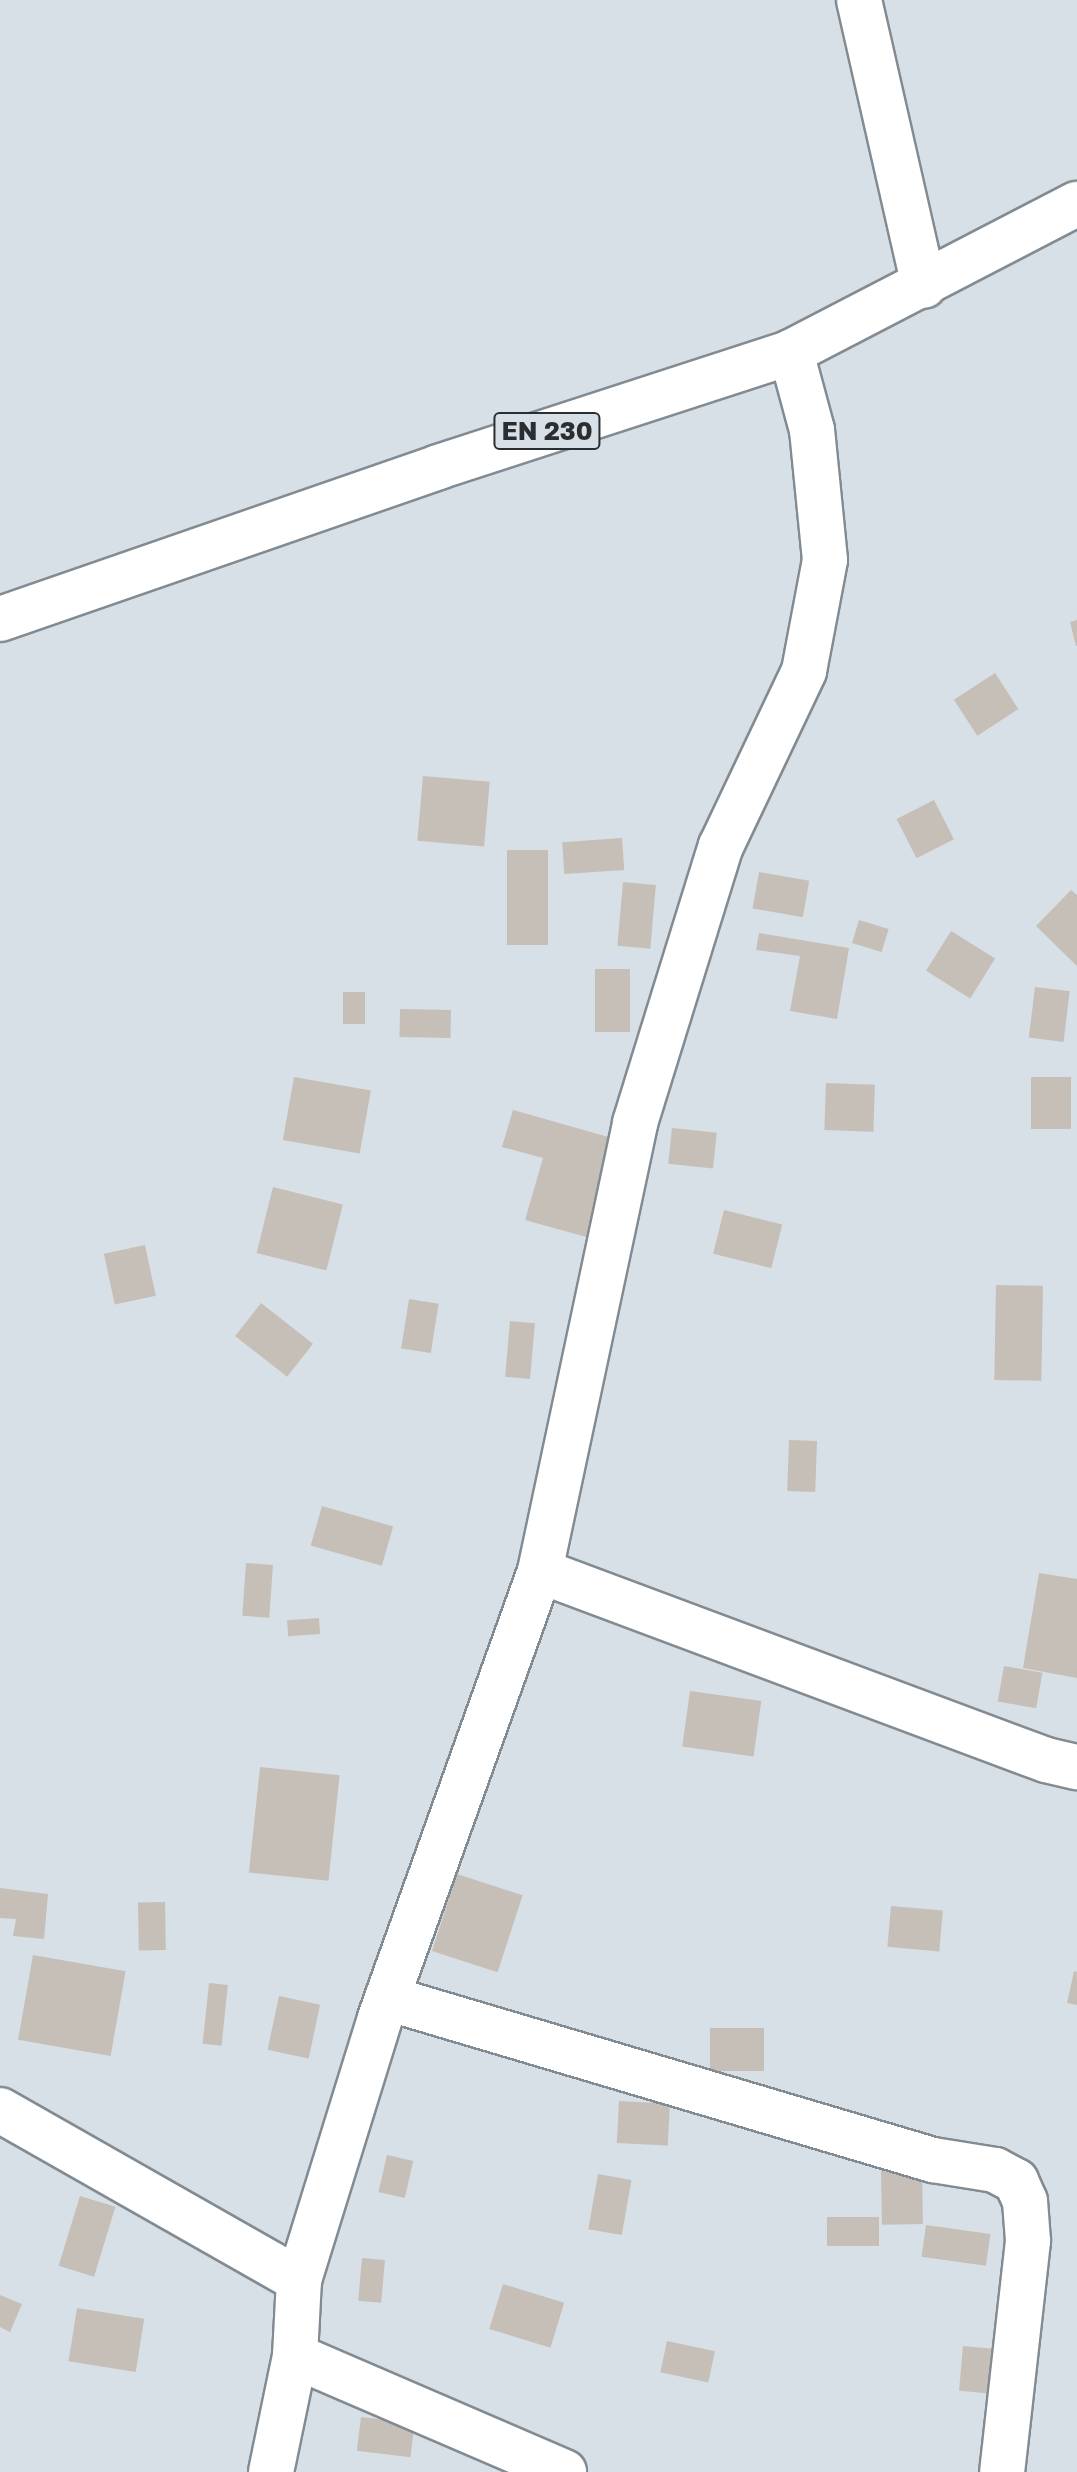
<!DOCTYPE html>
<html>
<head>
<meta charset="utf-8">
<style>
  body { margin:0 }
  #map { position:relative; width:1077px; height:2472px; overflow:hidden; background:#d7dfe7; font-family:"Golos Text",sans-serif }
  div>[style] { position:absolute }
  [style*='--x'] { left:calc(var(--x)*1px); top:calc(var(--y)*1px); width:calc(var(--w)*1px); rotate:calc(var(--a)*1deg) }
  .building>* { inset:0; background:#c6bfb7; transform-origin:0 0 }
  .roads { filter:drop-shadow(2px 0 #838b92) drop-shadow(-2px 0 #838b92) drop-shadow(0 2px #838b92) drop-shadow(0 -2px #838b92) }
  .street>* { height:44px; margin:-22px; padding:0 22px; transform-origin:22px; border-radius:22px; background:#fff }
  .primary>* { height:44px; margin:-22px; padding:0 22px; transform-origin:22px; border-radius:22px; background:#fff }
  span { translate:-50% -50%; white-space:nowrap; text-align:center; line-height:1.15; -webkit-text-stroke:6px #d7dfe7; paint-order:stroke }
  .shield-label span { padding:2px 6px; background:#d7dfe7; border:2px solid; border-radius:6px; -webkit-text-stroke-width:0 }
  .shield-label { font-size:26px; color:#2b2e31; font-weight:700 }
</style>
</head>
<body>
<div id="map">
  <div class="building">
    <i style="clip-path:polygon(1077px 620px,1077px 646px,1076px 646px,1070px 622px)"></i>
    <i style="left:995px;top:673px;width:43px;height:49px;rotate:57deg"></i>
    <i style="left:423px;top:776px;width:67px;height:65px;rotate:5deg"></i>
    <i style="left:934px;top:800px;width:44px;height:42px;rotate:63deg"></i>
    <i style="left:622px;top:838px;width:32px;height:60px;rotate:86deg"></i>
    <i style="left:507px;top:850px;width:41px;height:95px"></i>
    <i style="left:759px;top:872px;width:51px;height:37px;rotate:10deg"></i>
    <i style="left:623px;top:882px;width:33px;height:64px;rotate:5deg"></i>
    <i style="clip-path:polygon(1071px 890px,1077px 895px,1077px 966px,1036px 926px)"></i>
    <i style="left:859px;top:920px;width:31px;height:24px;rotate:17deg"></i>
    <i style="left:951px;top:931px;width:52px;height:47px;rotate:32deg"></i>
    <i style="clip-path:polygon(759px 933px,849px 948px,837px 1019px,790px 1011px,800px 956px,756px 950px)"></i>
    <i style="left:630px;top:969px;width:63px;height:35px;rotate:90deg"></i>
    <i style="left:1035px;top:987px;width:35px;height:51px;rotate:7deg"></i>
    <i style="left:343px;top:992px;width:22px;height:32px"></i>
    <i style="left:400px;top:1009px;width:51px;height:28px;rotate:1deg"></i>
    <i style="left:294px;top:1077px;width:78px;height:64px;rotate:10deg"></i>
    <i style="left:1031px;top:1077px;width:40px;height:52px"></i>
    <i style="left:826px;top:1083px;width:49px;height:47px;rotate:2deg"></i>
    <i style="clip-path:polygon(513px 1110px,619px 1140px,590px 1238px,525px 1220px,543px 1158px,502px 1147px)"></i>
    <i style="left:672px;top:1128px;width:45px;height:36px;rotate:6deg"></i>
    <i style="left:273px;top:1187px;width:72px;height:68px;rotate:14deg"></i>
    <i style="left:724px;top:1210px;width:60px;height:45px;rotate:14deg"></i>
    <i style="left:145px;top:1245px;width:52px;height:42px;rotate:78deg"></i>
    <i style="left:996px;top:1285px;width:47px;height:95px;rotate:1deg"></i>
    <i style="left:409px;top:1299px;width:30px;height:50px;rotate:9deg"></i>
    <i style="left:261px;top:1303px;width:66px;height:42px;rotate:38deg"></i>
    <i style="left:510px;top:1321px;width:25px;height:56px;rotate:5deg"></i>
    <i style="left:789px;top:1440px;width:28px;height:51px;rotate:2deg"></i>
    <i style="left:322px;top:1506px;width:74px;height:41px;rotate:16deg"></i>
    <i style="left:246px;top:1563px;width:27px;height:53px;rotate:4deg"></i>
    <i style="clip-path:polygon(1039px 1573px,1077px 1579px,1077px 1678px,1023px 1668px)"></i>
    <i style="left:319px;top:1618px;width:16px;height:32px;rotate:86deg"></i>
    <i style="left:1004px;top:1666px;width:39px;height:36px;rotate:10deg"></i>
    <i style="left:690px;top:1691px;width:72px;height:56px;rotate:8deg"></i>
    <i style="left:260px;top:1767px;width:80px;height:106px;rotate:6deg"></i>
    <i style="left:457px;top:1874px;width:69px;height:81px;rotate:18deg"></i>
    <i style="clip-path:polygon(0 1888px,48px 1894px,44px 1939px,13px 1936px,16px 1919px,0 1918px)"></i>
    <i style="left:165px;top:1902px;width:48px;height:27px;rotate:89deg"></i>
    <i style="left:891px;top:1906px;width:52px;height:41px;rotate:5deg"></i>
    <i style="left:33px;top:1955px;width:94px;height:86px;rotate:10deg"></i>
    <i style="clip-path:polygon(1074px 1971px,1077px 1972px,1077px 2005px,1067px 2003px)"></i>
    <i style="left:209px;top:1983px;width:19px;height:61px;rotate:6deg"></i>
    <i style="left:279px;top:1996px;width:42px;height:55px;rotate:12deg"></i>
    <i style="left:710px;top:2028px;width:54px;height:43px"></i>
    <i style="left:619px;top:2101px;width:51px;height:42px;rotate:3deg"></i>
    <i style="left:387px;top:2155px;width:27px;height:38px;rotate:13deg"></i>
    <i style="left:922px;top:2170px;width:54px;height:41px;rotate:89deg"></i>
    <i style="left:598px;top:2174px;width:34px;height:56px;rotate:10deg"></i>
    <i style="left:80px;top:2196px;width:37px;height:73px;rotate:17deg"></i>
    <i style="left:879px;top:2217px;width:29px;height:52px;rotate:90deg"></i>
    <i style="left:926px;top:2225px;width:65px;height:32px;rotate:8deg"></i>
    <i style="left:362px;top:2258px;width:23px;height:43px;rotate:5deg"></i>
    <i style="left:503px;top:2284px;width:64px;height:47px;rotate:17deg"></i>
    <i style="clip-path:polygon(0 2295px,22px 2304px,10px 2332px,0 2327px)"></i>
    <i style="left:77px;top:2308px;width:68px;height:54px;rotate:9deg"></i>
    <i style="left:667px;top:2341px;width:49px;height:32px;rotate:12deg"></i>
    <i style="left:963px;top:2346px;width:42px;height:45px;rotate:5deg"></i>
    <i style="left:361px;top:2417px;width:54px;height:34px;rotate:7deg"></i>
  </div>
  <div class="roads">
    <div class="street">
      <i style="--x:859;--y:0;--w:293;--a:77.2"></i>
      <i style="--x:540;--y:1571;--w:540;--a:20.48"></i>
      <i style="--x:1046;--y:1760;--w:32;--a:13"></i>
      <i style="--x:387;--y:1998;--w:570;--a:16.53"></i>
      <i style="--x:933;--y:2160;--w:63;--a:9.2"></i>
      <i style="--x:995;--y:2170;--w:24;--a:28"></i>
      <i style="--x:1016;--y:2181;--w:22;--a:66"></i>
      <i style="--x:1025;--y:2201;--w:40;--a:85.7"></i>
      <i style="--x:1028;--y:2241;--w:232;--a:96.4"></i>
      <i style="--x:0;--y:2110;--w:344;--a:29.6"></i>
      <i style="--x:295;--y:2356;--w:293;--a:23.3"></i>
      <i style="--x:271;--y:2472;--w:118;--a:-78.3"></i>
      <i style="--x:295;--y:2356;--w:76;--a:-87"></i>
      <i style="--x:299;--y:2280;--w:274;--a:-72.8"></i>
      <i style="--x:380;--y:2018;--w:475;--a:-70.3"></i>
      <i style="--x:540;--y:1571;--w:458;--a:-78"></i>
      <i style="--x:635;--y:1123;--w:290;--a:-72.8"></i>
      <i style="--x:721;--y:846;--w:194;--a:-64.6"></i>
      <i style="--x:804;--y:671;--w:113;--a:-79.3"></i>
      <i style="--x:825;--y:560;--w:131;--a:-95.7"></i>
      <i style="--x:812;--y:430;--w:81;--a:-105.1"></i>
    </div>
    <div class="primary">
      <i style="--x:0;--y:619;--w:464;--a:-19.1"></i>
      <i style="--x:438;--y:467;--w:371;--a:-18"></i>
      <i style="--x:791;--y:352;--w:322;--a:-27.4"></i>
    </div>
  </div>
  <div class="shield-label">
    <span style="left:547px;top:431px">EN 230</span>
  </div>
</div>
</body>
</html>
